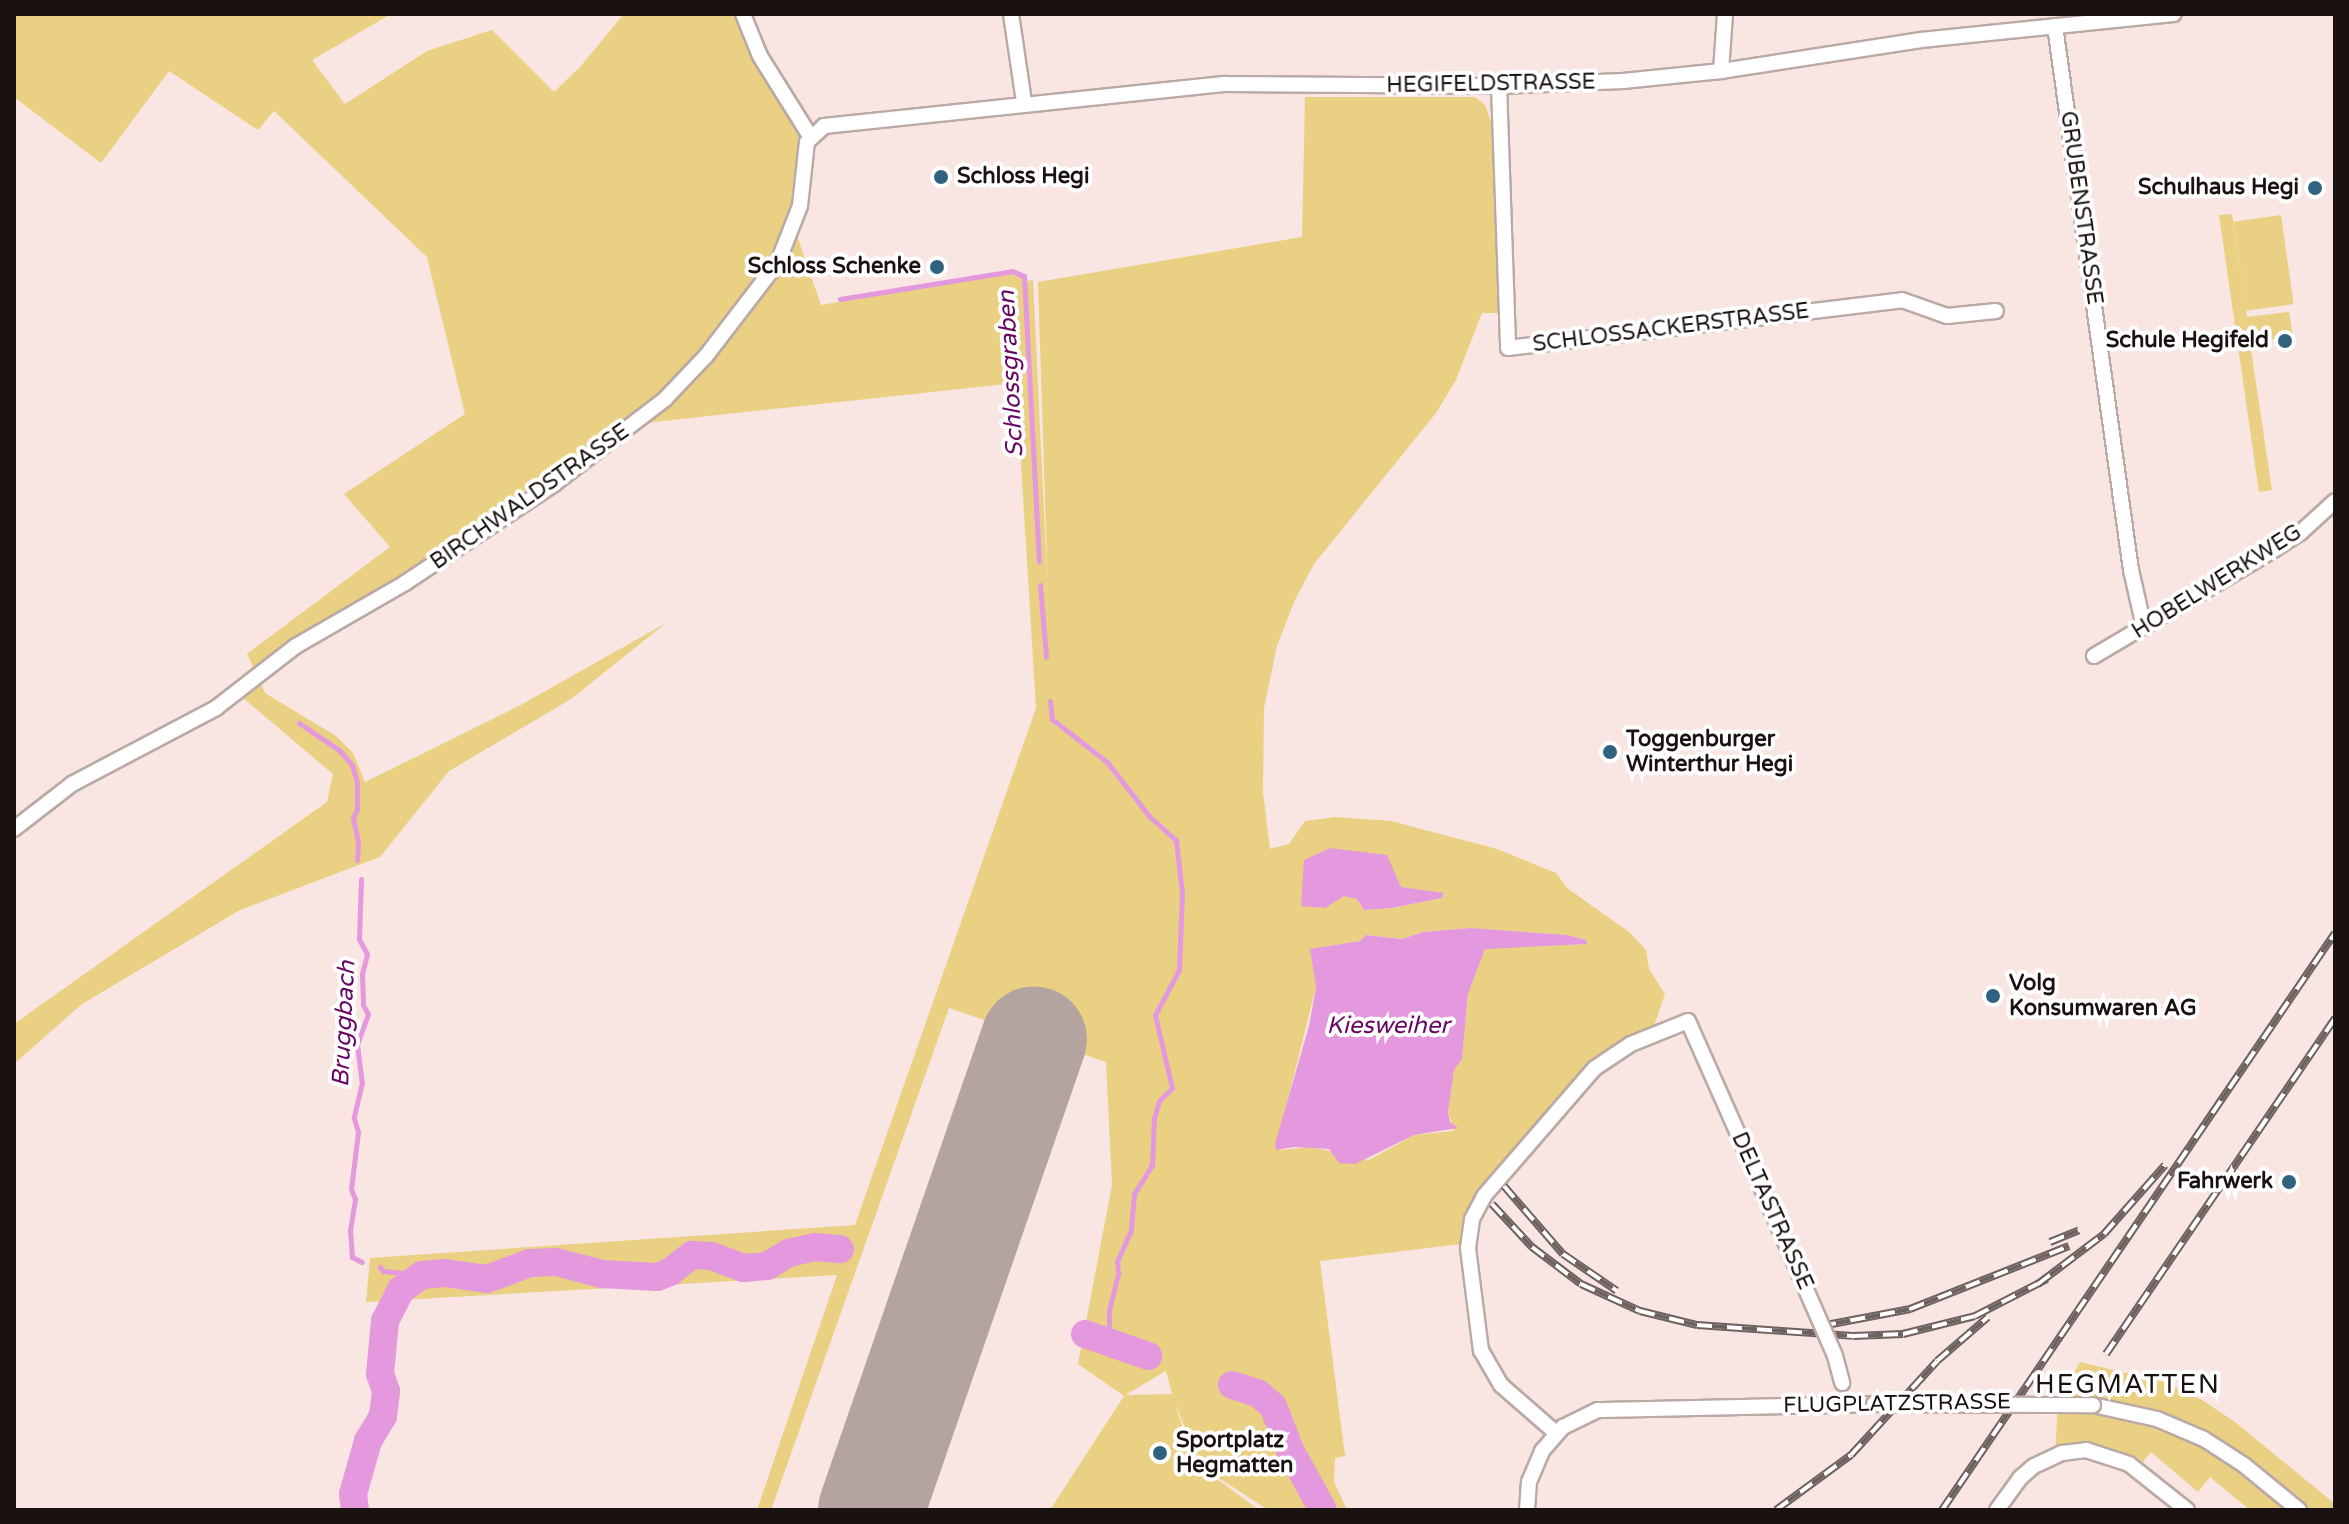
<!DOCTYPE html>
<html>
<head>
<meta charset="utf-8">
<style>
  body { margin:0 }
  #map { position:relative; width:2349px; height:1524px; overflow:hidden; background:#f9e5e1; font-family:"Varela Round",sans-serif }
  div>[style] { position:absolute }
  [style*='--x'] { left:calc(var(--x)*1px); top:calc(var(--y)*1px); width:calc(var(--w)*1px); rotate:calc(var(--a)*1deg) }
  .green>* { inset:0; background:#ead082; transform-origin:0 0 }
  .water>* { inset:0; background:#e498de }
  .stream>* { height:5px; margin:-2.5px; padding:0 2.5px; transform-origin:2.5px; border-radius:2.5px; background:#e498de }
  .river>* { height:28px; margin:-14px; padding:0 14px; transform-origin:14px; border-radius:14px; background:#e498de }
  .runway>* { height:106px; margin:-53px; padding:0 53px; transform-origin:53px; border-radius:53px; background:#b4a4a0 }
  .roads { filter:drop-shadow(2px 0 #bba9a5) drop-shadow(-2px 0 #bba9a5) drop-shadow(0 2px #bba9a5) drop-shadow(0 -2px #bba9a5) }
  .street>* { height:14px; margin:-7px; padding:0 7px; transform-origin:7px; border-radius:7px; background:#fff }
  .rail>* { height:8px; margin-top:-4px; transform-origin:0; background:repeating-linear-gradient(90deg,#fff 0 15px,#6e6260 0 30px); box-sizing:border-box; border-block:2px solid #6e6260 }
  .bridges { filter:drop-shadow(2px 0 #bba9a5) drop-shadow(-2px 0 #bba9a5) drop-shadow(0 2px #bba9a5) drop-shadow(0 -2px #bba9a5) }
  .street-bridge>* { height:14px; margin:-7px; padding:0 7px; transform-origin:7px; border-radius:7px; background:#fff }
  .dots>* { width:22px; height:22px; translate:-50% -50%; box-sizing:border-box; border:4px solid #fff; border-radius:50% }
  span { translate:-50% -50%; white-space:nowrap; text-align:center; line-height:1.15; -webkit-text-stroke:8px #fff; paint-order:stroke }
  .street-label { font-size:22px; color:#191211 }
  .poi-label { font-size:22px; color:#191211; font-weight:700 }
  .left { translate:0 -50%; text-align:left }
  .right { translate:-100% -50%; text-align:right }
  .water-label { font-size:24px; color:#660763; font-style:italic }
  .quarter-label { font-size:26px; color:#191211; letter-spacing:2px }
  .frame { position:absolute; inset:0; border:16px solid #191211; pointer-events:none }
</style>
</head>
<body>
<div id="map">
  <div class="green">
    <i style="clip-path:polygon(evenodd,14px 14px,391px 14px,312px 60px,345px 104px,427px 51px,492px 30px,554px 92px,580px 67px,624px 14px,743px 14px,810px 136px,794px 227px,821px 305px,1012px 271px,1024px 276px,1025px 281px,1033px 280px,1048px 594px,1038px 282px,1302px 237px,1305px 97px,1475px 97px,1485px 105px,1491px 121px,1499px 313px,1482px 313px,1456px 380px,1436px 413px,1314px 564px,1294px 602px,1277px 646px,1264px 708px,1263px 792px,1270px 849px,1289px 844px,1305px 821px,1336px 817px,1391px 821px,1497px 849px,1556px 873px,1567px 888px,1629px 932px,1646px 950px,1649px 969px,1665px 994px,1654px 1026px,1621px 1040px,1585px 1067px,1482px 1185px,1463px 1218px,1461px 1244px,1320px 1261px,1345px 1456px,1335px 1458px,1334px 1482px,1347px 1510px,1268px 1510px,1219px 1478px,1196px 1455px,1175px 1403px,1193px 1461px,1259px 1510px,1050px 1510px,1124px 1396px,1078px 1364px,1112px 1185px,1106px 1062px,949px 1008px,771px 1510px,757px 1510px,837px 1275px,366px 1302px,370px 1258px,855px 1225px,1036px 708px,1016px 383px,635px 424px,258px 677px,265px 693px,336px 736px,353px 753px,365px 782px,519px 706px,666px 623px,571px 699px,449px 771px,380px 857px,240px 910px,82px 1004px,14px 1064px,14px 1024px,327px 802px,333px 774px,237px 693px,258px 677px,247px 654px,390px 547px,344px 494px,465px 414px,427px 257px,274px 111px,258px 130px,169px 71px,101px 163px,14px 97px,14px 14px,1306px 865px,1401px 887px,1444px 894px,1442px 898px,1392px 908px,1364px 910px,1357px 899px,1344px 896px,1334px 901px,1301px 904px,1306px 865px,14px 14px,1470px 928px,1567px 935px,1586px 940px,1586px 944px,1485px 948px,1468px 994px,1462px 1059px,1454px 1069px,1448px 1112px,1454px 1131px,1414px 1135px,1369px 1160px,1311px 1147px,1281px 1150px,1277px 1143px,1316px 987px,1311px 949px,1360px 941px,1367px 935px,1402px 939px,1423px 932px,1470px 928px,14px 14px,1166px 1371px,1172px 1394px,1126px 1395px,1127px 1394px,1166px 1371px)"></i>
    <i style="clip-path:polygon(2232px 214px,2247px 317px,2289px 312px,2293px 336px,2250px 343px,2272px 490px,2259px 492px,2219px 215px)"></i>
    <i style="left:2281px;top:215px;width:90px;height:48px;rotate:82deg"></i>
    <i style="clip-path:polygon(2080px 1362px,2164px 1382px,2202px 1400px,2235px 1422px,2335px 1504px,2335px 1510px,2250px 1510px,2210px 1477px,2198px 1492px,2151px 1452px,2137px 1469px,2108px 1454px,2055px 1456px,2058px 1401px)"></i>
  </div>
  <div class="water">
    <i style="clip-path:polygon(1330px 848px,1387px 855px,1401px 887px,1444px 893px,1442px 898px,1392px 908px,1364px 910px,1357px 899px,1344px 896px,1325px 908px,1301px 906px,1304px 860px)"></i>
    <i style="clip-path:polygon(1470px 928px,1567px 935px,1586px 940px,1587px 944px,1485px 949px,1468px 994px,1462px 1059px,1454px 1070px,1448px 1112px,1450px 1122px,1458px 1128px,1414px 1135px,1355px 1164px,1339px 1163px,1329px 1149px,1294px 1147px,1276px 1150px,1275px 1144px,1309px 1026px,1316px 987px,1310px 949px,1360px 941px,1366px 935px,1402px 939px,1423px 932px)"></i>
  </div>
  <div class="stream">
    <i style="--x:840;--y:299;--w:174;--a:-9.2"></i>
    <i style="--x:1012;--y:271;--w:13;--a:23"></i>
    <i style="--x:1024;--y:276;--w:286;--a:87"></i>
    <i style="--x:1040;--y:585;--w:72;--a:85.2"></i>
    <i style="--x:1050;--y:701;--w:18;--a:84"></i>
    <i style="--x:1052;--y:719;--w:70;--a:38"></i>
    <i style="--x:1107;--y:762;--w:68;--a:52.1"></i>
    <i style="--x:1149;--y:816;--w:36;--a:42"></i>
    <i style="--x:1176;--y:840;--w:53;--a:83.5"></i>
    <i style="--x:1182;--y:893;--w:77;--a:92.2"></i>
    <i style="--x:1179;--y:970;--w:51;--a:118.1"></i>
    <i style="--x:1155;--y:1015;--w:75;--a:76.9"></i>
    <i style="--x:1172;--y:1088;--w:18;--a:135"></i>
    <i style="--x:1159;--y:1101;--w:18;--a:106"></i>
    <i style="--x:1154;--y:1118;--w:47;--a:92.4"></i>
    <i style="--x:1152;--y:1165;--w:34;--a:122"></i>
    <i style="--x:1134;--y:1194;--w:36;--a:95"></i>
    <i style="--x:1131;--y:1230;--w:35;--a:114"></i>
    <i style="--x:1117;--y:1262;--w:12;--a:85"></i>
    <i style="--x:1118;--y:1274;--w:37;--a:104"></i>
    <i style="--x:1109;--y:1310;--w:32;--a:90"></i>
    <i style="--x:299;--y:723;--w:48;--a:34"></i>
    <i style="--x:339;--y:750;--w:20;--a:49"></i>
    <i style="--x:352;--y:765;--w:19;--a:74"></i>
    <i style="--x:357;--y:783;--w:26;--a:90"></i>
    <i style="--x:357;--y:809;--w:10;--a:114"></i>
    <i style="--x:353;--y:818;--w:25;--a:78"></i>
    <i style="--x:358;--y:842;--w:18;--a:93"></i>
    <i style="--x:361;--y:879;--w:60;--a:91.9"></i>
    <i style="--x:359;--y:939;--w:17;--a:62"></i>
    <i style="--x:367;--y:954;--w:21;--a:104"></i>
    <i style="--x:362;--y:974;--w:31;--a:88"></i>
    <i style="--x:363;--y:1005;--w:10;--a:61"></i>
    <i style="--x:368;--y:1014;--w:32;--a:110"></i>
    <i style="--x:357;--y:1044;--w:38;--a:83"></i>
    <i style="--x:362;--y:1082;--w:37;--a:103"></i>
    <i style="--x:354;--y:1118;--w:15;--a:74"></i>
    <i style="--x:358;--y:1132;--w:57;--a:97"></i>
    <i style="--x:351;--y:1189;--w:11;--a:68"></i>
    <i style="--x:355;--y:1199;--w:30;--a:99"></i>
    <i style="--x:350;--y:1229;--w:28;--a:86"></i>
    <i style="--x:352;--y:1257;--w:11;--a:27"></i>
    <i style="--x:380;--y:1267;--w:5;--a:53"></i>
    <i style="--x:383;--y:1271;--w:39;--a:6"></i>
  </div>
  <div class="river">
    <i style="--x:1085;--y:1334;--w:67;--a:19.2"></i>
    <i style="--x:1232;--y:1385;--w:28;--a:18"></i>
    <i style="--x:1259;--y:1394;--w:18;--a:41"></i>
    <i style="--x:1273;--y:1406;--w:47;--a:68.9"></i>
    <i style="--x:1290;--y:1450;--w:68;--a:61.2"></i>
    <i style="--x:355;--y:1510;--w:16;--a:-97"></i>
    <i style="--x:353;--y:1494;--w:55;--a:-74.2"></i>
    <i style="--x:368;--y:1441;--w:29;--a:-59"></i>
    <i style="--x:383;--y:1416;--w:25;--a:-83"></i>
    <i style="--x:386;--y:1391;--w:18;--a:-109"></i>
    <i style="--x:380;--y:1374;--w:53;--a:-84.6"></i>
    <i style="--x:385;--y:1321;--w:35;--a:-63"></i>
    <i style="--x:401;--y:1290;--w:26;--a:-36"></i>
    <i style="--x:422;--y:1275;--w:23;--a:-5"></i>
    <i style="--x:445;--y:1273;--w:42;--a:8.1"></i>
    <i style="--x:487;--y:1279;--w:46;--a:-20.4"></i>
    <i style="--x:530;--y:1263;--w:26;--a:-2"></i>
    <i style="--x:556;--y:1262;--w:48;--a:14.6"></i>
    <i style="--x:602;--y:1274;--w:55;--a:3.1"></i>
    <i style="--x:657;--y:1277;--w:14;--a:-21"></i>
    <i style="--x:670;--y:1272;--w:28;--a:-38"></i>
    <i style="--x:692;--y:1255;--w:19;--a:3"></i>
    <i style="--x:711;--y:1256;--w:35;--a:20"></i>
    <i style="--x:744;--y:1268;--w:23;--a:-5"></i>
    <i style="--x:767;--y:1266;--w:26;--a:-31"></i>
    <i style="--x:789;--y:1253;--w:27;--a:-13"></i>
    <i style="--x:815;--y:1247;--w:25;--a:5"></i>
  </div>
  <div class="runway">
    <i style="--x:871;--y:1510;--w:498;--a:-70.9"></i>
  </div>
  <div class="roads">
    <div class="street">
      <i style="--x:743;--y:14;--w:45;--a:68"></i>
      <i style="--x:760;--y:56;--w:94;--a:58"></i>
      <i style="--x:1011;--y:14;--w:89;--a:81.6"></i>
      <i style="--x:2055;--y:26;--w:549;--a:82.05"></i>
      <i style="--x:2131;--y:570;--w:58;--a:77.2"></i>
      <i style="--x:1721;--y:71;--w:57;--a:-86"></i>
      <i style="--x:1499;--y:86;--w:262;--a:88"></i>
      <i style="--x:1508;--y:348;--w:397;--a:-6.9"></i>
      <i style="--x:1902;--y:300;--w:48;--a:19.6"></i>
      <i style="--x:1947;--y:316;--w:49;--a:-5.8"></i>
      <i style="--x:2094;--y:656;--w:210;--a:-30.6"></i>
      <i style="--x:2275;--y:549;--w:30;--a:-33"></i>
      <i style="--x:2300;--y:533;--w:47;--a:-42.4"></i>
      <i style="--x:14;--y:829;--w:73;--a:-37.8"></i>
      <i style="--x:72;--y:784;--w:163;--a:-27.8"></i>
      <i style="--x:216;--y:708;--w:101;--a:-37.8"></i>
      <i style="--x:296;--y:646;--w:126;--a:-30"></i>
      <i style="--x:405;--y:583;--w:179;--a:-33.6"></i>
      <i style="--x:554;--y:484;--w:140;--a:-37.4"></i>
      <i style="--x:665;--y:399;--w:59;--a:-46.4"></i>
      <i style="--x:706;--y:356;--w:118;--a:-52.5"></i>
      <i style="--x:778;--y:262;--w:60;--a:-68.6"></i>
      <i style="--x:800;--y:206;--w:64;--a:-83.8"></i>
      <i style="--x:807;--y:142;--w:23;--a:-43"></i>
      <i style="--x:824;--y:126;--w:402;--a:-6"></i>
      <i style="--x:1224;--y:84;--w:275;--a:0.4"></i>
      <i style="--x:1499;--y:86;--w:124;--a:-2.3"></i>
      <i style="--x:1623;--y:81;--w:99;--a:-5.8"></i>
      <i style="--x:1721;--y:71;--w:202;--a:-8.8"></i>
      <i style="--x:1921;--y:40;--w:254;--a:-5.9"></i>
      <i style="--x:2093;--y:1405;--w:66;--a:12.3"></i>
      <i style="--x:2157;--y:1419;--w:51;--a:23.1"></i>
      <i style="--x:2204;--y:1439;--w:48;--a:33"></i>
      <i style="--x:2244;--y:1465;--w:71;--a:39.3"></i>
      <i style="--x:1556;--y:1433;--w:73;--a:-138.9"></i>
      <i style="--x:1501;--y:1385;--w:39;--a:-120"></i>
      <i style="--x:1481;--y:1351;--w:104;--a:-97.2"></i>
      <i style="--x:1468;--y:1248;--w:29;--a:-82"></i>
      <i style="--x:1472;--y:1219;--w:26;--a:-62"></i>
      <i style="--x:1484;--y:1196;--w:169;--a:-49.1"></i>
      <i style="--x:1595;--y:1068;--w:43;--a:-33.7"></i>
      <i style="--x:1631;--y:1044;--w:61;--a:-22"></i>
      <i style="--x:1688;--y:1021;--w:161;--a:66.1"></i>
      <i style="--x:1527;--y:1510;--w:28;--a:-86"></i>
      <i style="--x:1529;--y:1482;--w:34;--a:-67"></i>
      <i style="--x:1542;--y:1451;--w:32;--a:-49"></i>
      <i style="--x:1563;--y:1427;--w:39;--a:-26"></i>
      <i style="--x:1598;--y:1410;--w:276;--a:-1.2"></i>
      <i style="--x:1997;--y:1510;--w:39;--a:-54"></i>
      <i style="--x:2020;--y:1478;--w:18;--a:-41"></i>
      <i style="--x:2034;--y:1466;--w:31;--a:-25"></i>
      <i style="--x:2062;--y:1453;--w:24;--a:-7"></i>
      <i style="--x:2086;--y:1450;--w:45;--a:18"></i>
      <i style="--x:2129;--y:1464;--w:74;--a:38.4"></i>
    </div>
  </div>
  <div class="rail">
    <i style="--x:1504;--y:1186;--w:90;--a:49.1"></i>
    <i style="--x:1563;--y:1254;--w:65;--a:34.4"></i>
    <i style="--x:1492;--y:1204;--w:59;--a:47.1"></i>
    <i style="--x:1532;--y:1247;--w:61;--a:37.1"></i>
    <i style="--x:1581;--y:1284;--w:65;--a:24.6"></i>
    <i style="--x:1640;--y:1311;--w:59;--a:13.8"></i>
    <i style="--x:1697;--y:1325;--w:156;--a:4"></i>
    <i style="--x:1853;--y:1336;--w:50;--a:-2.3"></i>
    <i style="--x:1903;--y:1334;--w:74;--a:-14"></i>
    <i style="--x:1975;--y:1316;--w:81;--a:-27.2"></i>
    <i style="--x:2050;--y:1242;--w:31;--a:-22"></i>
    <i style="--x:2038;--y:1284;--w:83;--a:-37.1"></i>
    <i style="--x:2104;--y:1234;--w:92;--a:-48.5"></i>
    <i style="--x:1821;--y:1326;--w:91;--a:-10.8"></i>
    <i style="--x:1910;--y:1309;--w:171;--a:-21.6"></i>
    <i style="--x:2106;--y:1354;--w:407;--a:-55.7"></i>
    <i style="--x:1776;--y:1510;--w:93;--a:-36.3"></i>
    <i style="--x:1851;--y:1455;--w:127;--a:-47.5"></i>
    <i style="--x:1937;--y:1361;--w:67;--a:-40.8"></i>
    <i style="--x:1942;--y:1510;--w:698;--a:-55.74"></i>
  </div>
  <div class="bridges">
    <div class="street-bridge">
      <i style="--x:1753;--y:1168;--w:205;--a:66.4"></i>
      <i style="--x:1835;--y:1356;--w:28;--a:75"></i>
      <i style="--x:1874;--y:1404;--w:219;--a:0.3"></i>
    </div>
  </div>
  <div class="dots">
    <i style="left:941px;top:177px;background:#316280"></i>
    <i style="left:2315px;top:188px;background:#316280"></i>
    <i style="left:937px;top:267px;background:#316280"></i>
    <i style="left:2285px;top:341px;background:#316280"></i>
    <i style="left:1610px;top:752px;background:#316280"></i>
    <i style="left:1993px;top:996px;background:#316280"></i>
    <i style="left:2289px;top:1182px;background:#316280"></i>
    <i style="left:1160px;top:1453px;background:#316280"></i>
  </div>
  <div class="street-label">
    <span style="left:1491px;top:84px;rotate:-1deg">HEGIFELDSTRASSE</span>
    <span style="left:2081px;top:208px;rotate:82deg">GRUBENSTRASSE</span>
    <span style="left:1671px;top:328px;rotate:-7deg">SCHLOSSACKERSTRASSE</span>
    <span style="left:530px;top:497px;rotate:-35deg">BIRCHWALDSTRASSE</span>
    <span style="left:2217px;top:582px;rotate:-32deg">HOBELWERKWEG</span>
    <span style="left:1772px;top:1211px;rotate:66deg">DELTASTRASSE</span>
    <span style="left:1897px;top:1404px;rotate:-1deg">FLUGPLATZSTRASSE</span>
  </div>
  <div class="poi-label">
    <span class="left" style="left:957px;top:177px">Schloss Hegi</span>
    <span class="right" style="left:2299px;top:188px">Schulhaus Hegi</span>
    <span class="right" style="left:921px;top:267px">Schloss Schenke</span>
    <span class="right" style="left:2269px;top:341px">Schule Hegifeld</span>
    <span class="left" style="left:1626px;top:752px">Toggenburger<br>Winterthur Hegi</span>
    <span class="left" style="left:2009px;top:996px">Volg<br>Konsumwaren AG</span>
    <span class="right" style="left:2273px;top:1182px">Fahrwerk</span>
    <span class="left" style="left:1176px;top:1453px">Sportplatz<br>Hegmatten</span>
  </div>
  <div class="water-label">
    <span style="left:1011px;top:374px;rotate:-93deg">Schlossgraben</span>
    <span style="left:344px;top:1024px;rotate:-87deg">Bruggbach</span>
    <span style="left:1388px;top:1026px">Kiesweiher</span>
  </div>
  <div class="quarter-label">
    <span style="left:2128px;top:1385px">HEGMATTEN</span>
  </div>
  <div class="frame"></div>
</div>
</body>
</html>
